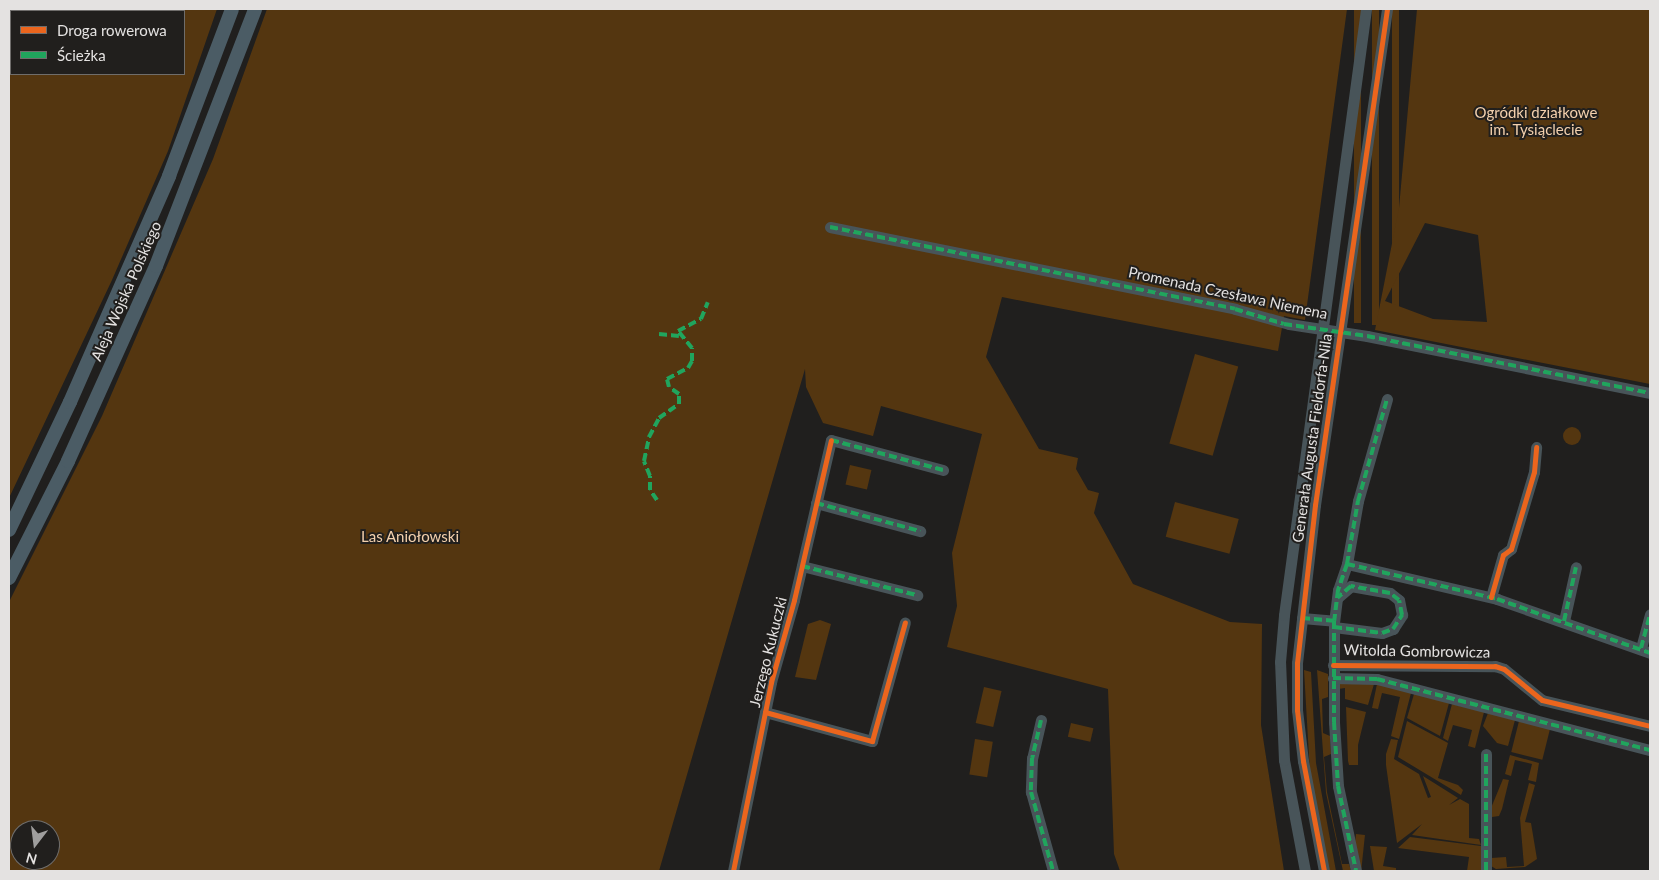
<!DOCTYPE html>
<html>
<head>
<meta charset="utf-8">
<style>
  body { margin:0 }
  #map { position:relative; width:1659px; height:880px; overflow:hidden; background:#201f1e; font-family:Lato,sans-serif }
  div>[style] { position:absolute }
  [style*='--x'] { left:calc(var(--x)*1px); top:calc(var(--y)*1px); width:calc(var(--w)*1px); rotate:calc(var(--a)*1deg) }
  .green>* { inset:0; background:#543610; transform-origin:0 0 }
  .round { border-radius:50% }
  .minor>* { height:11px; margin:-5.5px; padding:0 5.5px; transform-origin:5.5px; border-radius:5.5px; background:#485459 }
  .major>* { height:14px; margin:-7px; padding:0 7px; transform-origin:7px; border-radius:7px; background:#4b5c65 }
  .minor-bridge>* { height:11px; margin:-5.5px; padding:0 5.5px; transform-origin:5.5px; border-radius:5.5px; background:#485459 }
  .quiet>* { height:4px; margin-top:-2px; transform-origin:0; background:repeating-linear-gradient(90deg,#20a55d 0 8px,transparent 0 12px) }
  .cycleway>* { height:5px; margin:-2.5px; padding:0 2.5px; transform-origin:2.5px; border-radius:2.5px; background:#eb651d }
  span { translate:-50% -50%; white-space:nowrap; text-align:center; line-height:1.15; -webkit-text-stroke:4px #211f1d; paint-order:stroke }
  .park-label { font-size:15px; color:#f3d0ad }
  .street-label { font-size:15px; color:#e4e2e1 }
  .frame { position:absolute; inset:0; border:10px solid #e4e2e1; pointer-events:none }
  .legend { position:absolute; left:10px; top:10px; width:175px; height:65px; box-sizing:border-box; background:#211f1d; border:1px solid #6f6d6b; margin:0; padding:6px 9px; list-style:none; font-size:15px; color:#e4e2e1 }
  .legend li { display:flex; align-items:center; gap:10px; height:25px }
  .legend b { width:25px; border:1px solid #6f6d6b }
  .north { position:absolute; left:10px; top:820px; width:50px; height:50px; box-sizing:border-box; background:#211f1d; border:1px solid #6f6d6b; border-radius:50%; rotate:195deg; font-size:14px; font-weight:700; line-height:20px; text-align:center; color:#e4e2e1 }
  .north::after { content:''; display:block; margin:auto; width:18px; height:22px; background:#9f9e9d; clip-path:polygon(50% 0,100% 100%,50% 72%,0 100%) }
</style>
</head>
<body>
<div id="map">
  <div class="green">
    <i style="clip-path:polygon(70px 9px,217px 9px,168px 151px,112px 280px,9px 498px,9px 74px,184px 74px,184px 11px,70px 11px)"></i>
    <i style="clip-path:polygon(evenodd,267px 9px,1347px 9px,1305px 320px,1284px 316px,1278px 351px,1002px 297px,986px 357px,1039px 449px,1078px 458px,1076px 469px,1088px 490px,1099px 493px,1094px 513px,1133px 584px,1230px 622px,1262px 624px,1261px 725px,1284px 871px,1120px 871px,1114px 854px,1108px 689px,947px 647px,957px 606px,952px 553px,982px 434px,881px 406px,873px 436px,823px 423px,806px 387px,805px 369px,659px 871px,9px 871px,9px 602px,102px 416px,213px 159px,267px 9px,20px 830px,50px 830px,50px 860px,20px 860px,20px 830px)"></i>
    <i style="left:1354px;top:9px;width:7px;height:314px"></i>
    <i style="left:1372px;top:9px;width:7px;height:316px"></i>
    <i style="left:1392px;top:9px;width:7px;height:319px"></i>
    <i style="clip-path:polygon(evenodd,1417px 9px,1650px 9px,1650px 384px,1375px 330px,1399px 208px,1417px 9px,1425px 223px,1478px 235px,1487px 322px,1433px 319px,1385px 301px,1425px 223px)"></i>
    <i style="left:1195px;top:354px;width:45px;height:93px;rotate:16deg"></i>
    <i class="round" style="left:1563px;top:427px;width:18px;height:18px"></i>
    <i style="left:850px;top:465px;width:22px;height:20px;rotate:13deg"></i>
    <i style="left:1175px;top:502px;width:66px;height:36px;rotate:15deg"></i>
    <i style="clip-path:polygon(820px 620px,831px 624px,816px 680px,795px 677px,808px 624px)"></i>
    <i style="clip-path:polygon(1304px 670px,1311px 672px,1316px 763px,1336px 871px,1329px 871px,1310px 774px)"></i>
    <i style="clip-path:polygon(1317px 670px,1328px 674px,1328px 697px,1322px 699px,1323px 733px,1330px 736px,1331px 754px,1324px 757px,1327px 792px,1342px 864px,1349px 864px,1351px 871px,1343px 871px,1326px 793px)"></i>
    <i style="clip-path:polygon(1337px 683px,1374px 684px,1368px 705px,1345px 699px,1345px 688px,1338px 689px)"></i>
    <i style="clip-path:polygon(1377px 684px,1411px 693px,1399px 739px,1391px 736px,1400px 697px,1382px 693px,1378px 709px,1372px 708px)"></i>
    <i style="left:984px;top:687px;width:18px;height:37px;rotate:13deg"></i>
    <i style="clip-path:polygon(1414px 694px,1449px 703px,1440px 736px,1407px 718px)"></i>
    <i style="clip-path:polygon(1452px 704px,1484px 712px,1475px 748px,1468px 746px,1472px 730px,1453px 725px,1448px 741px,1443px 738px)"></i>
    <i style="clip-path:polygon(1346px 707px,1366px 712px,1358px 745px,1358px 765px,1349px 765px,1348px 761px)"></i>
    <i style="clip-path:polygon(1488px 713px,1515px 720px,1508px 746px,1497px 743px,1483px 726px)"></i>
    <i style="clip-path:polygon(1407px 721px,1448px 743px,1438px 778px,1458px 785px,1463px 790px,1461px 795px,1398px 757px)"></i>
    <i style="left:1519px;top:721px;width:32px;height:32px;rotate:14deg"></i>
    <i style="left:1071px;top:723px;width:23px;height:14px;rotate:13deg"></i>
    <i style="left:975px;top:739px;width:18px;height:36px;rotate:9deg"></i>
    <i style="clip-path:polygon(1391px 739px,1398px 740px,1394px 759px,1419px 774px,1428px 798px,1431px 797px,1423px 776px,1458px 798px,1449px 805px,1460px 799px,1469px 804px,1469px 838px,1479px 839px,1481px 845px,1412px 835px,1422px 824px,1397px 843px,1386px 765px,1386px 754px)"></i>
    <i style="clip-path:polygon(1510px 755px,1539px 763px,1536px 782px,1528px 780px,1532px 764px,1515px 760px,1511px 776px,1505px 774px)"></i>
    <i style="clip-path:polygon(1503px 779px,1509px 780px,1502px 809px,1499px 816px,1492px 817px,1491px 808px)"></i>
    <i style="clip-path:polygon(1529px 783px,1535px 785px,1525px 822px,1531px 823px,1537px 859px,1525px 867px,1496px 869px,1491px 866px,1491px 858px,1506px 857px,1507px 867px,1524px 866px,1520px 818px)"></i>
    <i style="left:1356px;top:834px;width:9px;height:36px;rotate:6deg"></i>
    <i style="clip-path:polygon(1410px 837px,1481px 846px,1481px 871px,1467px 871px,1469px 857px,1398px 848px)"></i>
    <i style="clip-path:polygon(1370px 846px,1387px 847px,1383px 866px,1396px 868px,1396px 871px,1374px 871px)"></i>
  </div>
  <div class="minor">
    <i style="--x:830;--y:227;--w:413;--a:11.4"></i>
    <i style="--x:1235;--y:309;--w:56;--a:15.5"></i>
    <i style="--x:1367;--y:336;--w:289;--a:11.4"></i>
    <i style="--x:816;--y:503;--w:108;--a:15.1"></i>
    <i style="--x:1347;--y:564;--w:154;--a:13.1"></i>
    <i style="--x:1497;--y:599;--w:162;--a:19.4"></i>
    <i style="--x:1347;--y:564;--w:28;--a:109"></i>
    <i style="--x:1338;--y:590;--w:31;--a:97"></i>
    <i style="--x:1334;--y:621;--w:101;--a:90"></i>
    <i style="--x:1334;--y:722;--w:64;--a:86.4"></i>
    <i style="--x:1338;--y:786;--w:87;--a:78"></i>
    <i style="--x:1347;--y:564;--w:64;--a:-80.1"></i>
    <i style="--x:1358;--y:501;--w:106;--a:-74.1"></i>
    <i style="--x:802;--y:566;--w:119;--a:14.2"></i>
    <i style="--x:1491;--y:597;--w:44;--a:-74.1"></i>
    <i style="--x:1503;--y:555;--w:10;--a:-37"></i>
    <i style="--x:1511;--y:549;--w:80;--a:-73.4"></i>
    <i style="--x:1534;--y:472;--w:25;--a:-85"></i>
    <i style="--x:1302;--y:618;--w:32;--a:5"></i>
    <i style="--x:1564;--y:621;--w:55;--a:-77.5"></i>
    <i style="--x:1334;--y:627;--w:48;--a:7.1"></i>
    <i style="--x:1382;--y:633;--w:12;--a:-20"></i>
    <i style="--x:1393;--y:629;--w:17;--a:-57"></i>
    <i style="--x:1402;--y:615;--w:15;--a:-101"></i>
    <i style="--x:1399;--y:600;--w:11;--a:-142"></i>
    <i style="--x:1390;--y:593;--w:40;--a:-170"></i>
    <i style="--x:1351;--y:586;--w:18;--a:139"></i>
    <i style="--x:1641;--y:648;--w:35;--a:-75"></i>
    <i style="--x:1333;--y:665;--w:162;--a:0.4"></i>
    <i style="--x:1495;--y:666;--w:9;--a:18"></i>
    <i style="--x:1504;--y:669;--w:49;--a:39.2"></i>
    <i style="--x:1542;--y:700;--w:111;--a:13.5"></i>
    <i style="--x:1333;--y:678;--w:44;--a:1.3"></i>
    <i style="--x:1377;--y:679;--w:282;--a:14.6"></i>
    <i style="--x:765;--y:712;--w:111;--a:15.2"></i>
    <i style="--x:872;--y:741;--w:123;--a:-74.5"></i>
    <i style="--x:1041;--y:720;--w:39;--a:103"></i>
    <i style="--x:1032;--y:758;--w:34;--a:92"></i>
    <i style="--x:1031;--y:792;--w:82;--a:74.4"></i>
    <i style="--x:1486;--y:754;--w:117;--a:90"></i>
    <i style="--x:733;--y:871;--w:193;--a:-78.6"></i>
    <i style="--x:771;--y:682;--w:85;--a:-74.3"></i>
    <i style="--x:794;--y:600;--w:164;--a:-77"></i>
    <i style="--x:831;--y:440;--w:116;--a:15"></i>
    <i style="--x:1305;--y:871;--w:113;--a:-100.7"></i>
    <i style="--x:1284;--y:760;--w:98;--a:-92.3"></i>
    <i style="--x:1280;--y:662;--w:47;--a:-85.1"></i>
    <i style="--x:1284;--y:615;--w:612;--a:-82.29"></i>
    <i style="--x:1324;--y:871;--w:112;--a:-100.8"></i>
    <i style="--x:1303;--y:761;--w:51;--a:-96.7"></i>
    <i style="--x:1297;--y:710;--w:47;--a:-90"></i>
    <i style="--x:1297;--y:663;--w:159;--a:-83.5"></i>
    <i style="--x:1315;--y:505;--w:501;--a:-81.74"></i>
  </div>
  <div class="major">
    <i style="--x:9;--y:530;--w:142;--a:-64.5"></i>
    <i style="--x:70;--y:402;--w:247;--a:-66.3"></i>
    <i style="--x:169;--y:176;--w:178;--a:-69.3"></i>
    <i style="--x:9;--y:578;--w:131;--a:-63.2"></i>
    <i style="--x:68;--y:461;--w:214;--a:-65.7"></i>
    <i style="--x:156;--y:266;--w:275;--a:-68.9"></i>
  </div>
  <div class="minor-bridge">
    <i style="--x:1289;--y:324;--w:79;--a:8.7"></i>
  </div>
  <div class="quiet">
    <i style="--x:830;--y:227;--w:413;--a:11.4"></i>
    <i style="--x:1235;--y:309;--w:51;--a:17"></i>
    <i style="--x:1284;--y:324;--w:84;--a:8.2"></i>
    <i style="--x:1367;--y:336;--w:289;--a:11.4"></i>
    <i style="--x:659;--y:334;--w:20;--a:6"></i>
    <i style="--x:831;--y:440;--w:116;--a:15"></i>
    <i style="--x:657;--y:500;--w:12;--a:-125"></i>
    <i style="--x:650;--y:490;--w:14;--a:-90"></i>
    <i style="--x:650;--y:476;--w:16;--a:-112"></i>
    <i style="--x:644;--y:461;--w:25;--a:-78"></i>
    <i style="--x:649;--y:437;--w:21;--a:-62"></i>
    <i style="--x:659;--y:418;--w:24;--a:-35"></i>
    <i style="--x:679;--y:404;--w:10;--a:-90"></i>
    <i style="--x:679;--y:394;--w:12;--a:-145"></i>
    <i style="--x:669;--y:387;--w:8;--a:-104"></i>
    <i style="--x:667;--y:379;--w:24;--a:-28"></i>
    <i style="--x:688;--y:368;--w:8;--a:-60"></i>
    <i style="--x:692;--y:361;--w:13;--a:-90"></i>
    <i style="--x:692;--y:348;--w:22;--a:-129"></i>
    <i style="--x:678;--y:331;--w:26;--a:-28"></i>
    <i style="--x:701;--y:319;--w:18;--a:-68"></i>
    <i style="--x:816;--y:503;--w:108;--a:15.1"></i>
    <i style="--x:1347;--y:564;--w:154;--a:13.1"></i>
    <i style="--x:1497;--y:599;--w:162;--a:19.4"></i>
    <i style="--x:1347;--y:564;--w:28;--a:109"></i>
    <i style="--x:1338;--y:590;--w:31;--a:97"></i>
    <i style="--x:1334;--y:621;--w:101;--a:90"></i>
    <i style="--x:1334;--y:722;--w:64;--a:86.4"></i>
    <i style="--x:1338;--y:786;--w:87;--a:78"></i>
    <i style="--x:1347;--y:564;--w:64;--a:-80.1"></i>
    <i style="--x:1358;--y:501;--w:106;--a:-74.1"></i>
    <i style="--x:802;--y:566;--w:119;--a:14.2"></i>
    <i style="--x:1302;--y:618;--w:32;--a:5"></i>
    <i style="--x:1564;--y:621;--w:55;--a:-77.5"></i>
    <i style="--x:1334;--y:627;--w:48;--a:7.1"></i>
    <i style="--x:1382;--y:633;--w:12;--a:-20"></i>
    <i style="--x:1393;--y:629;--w:17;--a:-57"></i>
    <i style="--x:1402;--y:615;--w:15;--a:-101"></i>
    <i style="--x:1399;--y:600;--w:11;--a:-142"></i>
    <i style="--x:1390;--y:593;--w:40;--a:-170"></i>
    <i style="--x:1351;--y:586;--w:18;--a:139"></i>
    <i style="--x:1641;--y:648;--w:35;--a:-75"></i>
    <i style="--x:1333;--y:678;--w:44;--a:1.3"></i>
    <i style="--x:1377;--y:679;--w:282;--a:14.6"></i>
    <i style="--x:1041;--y:720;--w:39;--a:103"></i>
    <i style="--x:1032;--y:758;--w:34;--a:92"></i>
    <i style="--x:1031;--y:792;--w:82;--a:74.4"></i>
    <i style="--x:1486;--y:754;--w:117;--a:90"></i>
  </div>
  <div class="cycleway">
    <i style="--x:1491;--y:597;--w:44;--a:-74.1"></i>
    <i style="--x:1503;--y:555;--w:10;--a:-37"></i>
    <i style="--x:1511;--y:549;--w:80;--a:-73.4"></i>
    <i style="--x:1534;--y:472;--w:25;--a:-85"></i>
    <i style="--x:1333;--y:665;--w:162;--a:0.4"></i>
    <i style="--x:1495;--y:666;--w:9;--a:18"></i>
    <i style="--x:1504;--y:669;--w:49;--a:39.2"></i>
    <i style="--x:1542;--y:700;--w:111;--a:13.5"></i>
    <i style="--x:765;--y:712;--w:111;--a:15.2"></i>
    <i style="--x:872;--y:741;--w:123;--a:-74.5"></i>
    <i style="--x:733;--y:871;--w:193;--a:-78.6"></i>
    <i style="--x:771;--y:682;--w:85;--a:-74.3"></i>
    <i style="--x:794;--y:600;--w:164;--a:-77"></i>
    <i style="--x:1324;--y:871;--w:112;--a:-100.8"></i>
    <i style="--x:1303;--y:761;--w:51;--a:-96.7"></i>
    <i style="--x:1297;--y:710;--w:47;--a:-90"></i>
    <i style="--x:1297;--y:663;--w:159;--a:-83.5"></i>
    <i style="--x:1315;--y:505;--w:501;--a:-81.74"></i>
  </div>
  <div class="park-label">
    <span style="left:1536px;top:121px">Ogródki działkowe<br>im. Tysiąclecie</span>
    <span style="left:410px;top:537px">Las Aniołowski</span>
  </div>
  <div class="street-label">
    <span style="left:126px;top:291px;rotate:-66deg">Aleja Wojska Polskiego</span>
    <span style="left:1228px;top:293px;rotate:12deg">Promenada Czesława Niemena</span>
    <span style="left:1312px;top:438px;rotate:-82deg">Generała Augusta Fieldorfa-Nila</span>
    <span style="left:1417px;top:651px;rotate:1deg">Witolda Gombrowicza</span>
    <span style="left:768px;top:652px;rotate:-76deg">Jerzego Kukuczki</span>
  </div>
  <div class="frame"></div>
  <ul class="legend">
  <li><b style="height:6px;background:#eb651d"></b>Droga rowerowa</li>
  <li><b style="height:6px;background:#20a55d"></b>Ścieżka</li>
  </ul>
  <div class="north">N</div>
</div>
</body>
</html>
